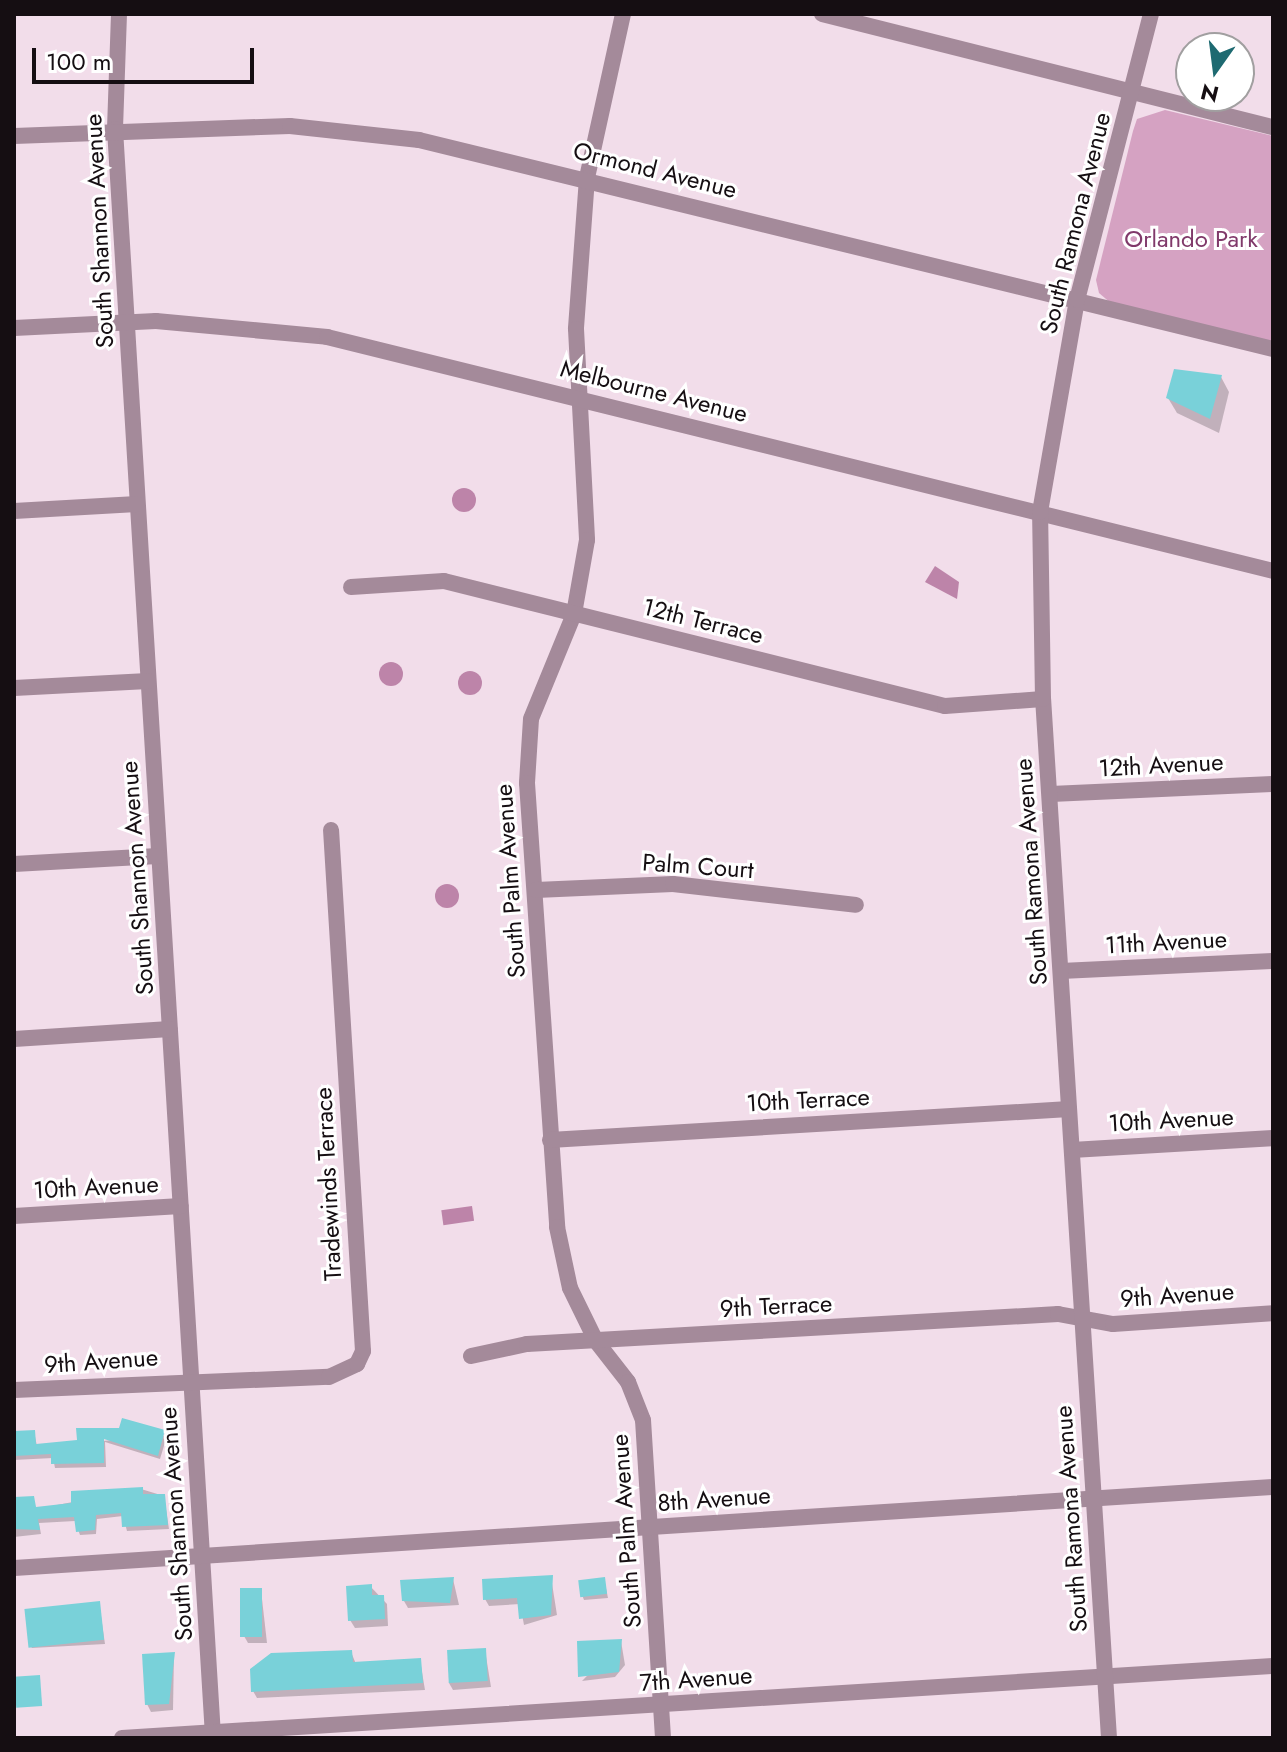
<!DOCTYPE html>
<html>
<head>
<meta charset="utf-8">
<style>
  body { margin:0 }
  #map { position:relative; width:1287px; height:1752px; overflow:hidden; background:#f2ddea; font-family:Jost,sans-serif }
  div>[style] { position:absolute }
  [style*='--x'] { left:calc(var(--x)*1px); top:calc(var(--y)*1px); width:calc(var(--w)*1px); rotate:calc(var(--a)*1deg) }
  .green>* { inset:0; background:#d5a2c2 }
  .water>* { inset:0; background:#bd84a9; transform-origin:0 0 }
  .round { border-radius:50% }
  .shadow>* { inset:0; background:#0003 }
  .building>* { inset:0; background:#79d1d9; transform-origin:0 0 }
  .minor>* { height:16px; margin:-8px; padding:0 8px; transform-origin:8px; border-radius:8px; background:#a48a9a }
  span { translate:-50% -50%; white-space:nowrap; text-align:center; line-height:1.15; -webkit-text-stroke:6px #fff; paint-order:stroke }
  .street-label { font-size:24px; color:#150e12 }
  .park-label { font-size:24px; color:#80396a }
  .frame { position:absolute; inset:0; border:16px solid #150e12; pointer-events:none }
  .north { position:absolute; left:1175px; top:32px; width:80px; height:80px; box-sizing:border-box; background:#fff; border:2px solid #a19fa0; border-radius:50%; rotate:194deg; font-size:22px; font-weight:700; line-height:32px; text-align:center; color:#150e12 }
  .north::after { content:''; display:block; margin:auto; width:28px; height:36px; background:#1e6a71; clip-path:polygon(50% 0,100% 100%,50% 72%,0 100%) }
  .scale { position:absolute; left:32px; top:48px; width:222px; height:36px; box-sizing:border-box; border:4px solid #150e12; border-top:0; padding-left:10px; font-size:24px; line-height:28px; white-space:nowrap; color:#150e12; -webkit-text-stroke:6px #fff; paint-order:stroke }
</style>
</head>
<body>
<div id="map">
  <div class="green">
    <i style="clip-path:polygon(1165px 110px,1273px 136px,1273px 345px,1113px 305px,1099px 293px,1096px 280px,1133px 131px,1137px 119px)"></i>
  </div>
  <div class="water">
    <i class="round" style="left:452px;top:488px;width:24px;height:24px"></i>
    <i style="clip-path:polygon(935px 566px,959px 582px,957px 599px,925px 582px)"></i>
    <i class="round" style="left:379px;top:662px;width:24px;height:24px"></i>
    <i class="round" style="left:458px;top:671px;width:24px;height:24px"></i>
    <i class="round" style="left:435px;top:884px;width:24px;height:24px"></i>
    <i style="left:472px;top:1206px;width:15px;height:31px;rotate:82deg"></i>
  </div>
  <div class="shadow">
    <i style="clip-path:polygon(1221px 377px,1229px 392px,1219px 433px,1177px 413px,1168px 398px)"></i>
    <i style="clip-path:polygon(34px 1432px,37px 1446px,167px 1436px,160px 1459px,105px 1442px,106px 1467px,55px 1468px,53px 1458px,14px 1460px,14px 1433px)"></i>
    <i style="clip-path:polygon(141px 1489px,164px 1496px,169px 1529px,127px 1531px,123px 1516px,97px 1519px,96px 1534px,80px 1535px,75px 1521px,39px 1523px,41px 1534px,14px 1537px,14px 1499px,33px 1498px,36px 1509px)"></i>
    <i style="clip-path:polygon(551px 1577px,557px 1615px,524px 1625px,520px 1604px,489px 1606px,485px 1599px)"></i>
    <i style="clip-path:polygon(453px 1579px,459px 1605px,408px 1608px,404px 1601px)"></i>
    <i style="clip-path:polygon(604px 1579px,608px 1598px,584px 1600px,582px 1595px)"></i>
    <i style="clip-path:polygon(370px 1586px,387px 1604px,388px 1626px,355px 1628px,350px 1620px)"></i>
    <i style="clip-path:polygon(261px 1590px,267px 1643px,248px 1643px,244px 1636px)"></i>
    <i style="clip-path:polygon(99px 1603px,105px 1644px,32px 1648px,29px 1644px)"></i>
    <i style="clip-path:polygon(621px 1641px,625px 1665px,615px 1677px,582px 1681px)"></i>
    <i style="clip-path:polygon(485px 1650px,491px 1687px,453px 1690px,449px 1683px)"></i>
    <i style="clip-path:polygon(351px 1652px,356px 1664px,420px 1660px,425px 1690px,257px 1698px,253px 1691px)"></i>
    <i style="clip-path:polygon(174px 1654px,173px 1710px,151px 1712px,147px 1704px)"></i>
  </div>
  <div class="building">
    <i style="clip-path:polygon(1174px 369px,1222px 375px,1210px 419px,1166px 398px)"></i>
    <i style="clip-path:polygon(122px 1418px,165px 1430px,158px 1456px,104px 1439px,104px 1463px,51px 1464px,51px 1454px,14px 1456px,14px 1431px,35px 1430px,36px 1444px,77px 1440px,76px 1428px,119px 1428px)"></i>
    <i style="clip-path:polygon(143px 1487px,143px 1494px,165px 1494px,168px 1525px,122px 1527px,121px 1513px,96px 1515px,95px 1530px,76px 1532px,74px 1517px,38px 1519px,40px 1530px,14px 1529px,14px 1497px,34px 1496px,36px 1507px,71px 1503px,71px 1491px)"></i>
    <i style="clip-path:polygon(553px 1575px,551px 1615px,519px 1619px,517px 1598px,483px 1600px,482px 1579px)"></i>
    <i style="clip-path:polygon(454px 1577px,450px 1603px,402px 1601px,400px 1580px)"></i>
    <i style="left:605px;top:1577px;width:17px;height:27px;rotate:83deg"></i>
    <i style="clip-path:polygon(372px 1584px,372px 1595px,384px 1595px,385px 1619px,348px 1621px,346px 1586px)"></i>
    <i style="left:240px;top:1588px;width:22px;height:49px"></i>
    <i style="left:100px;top:1601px;width:39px;height:76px;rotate:84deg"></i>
    <i style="clip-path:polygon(622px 1639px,619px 1672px,578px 1677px,577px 1641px)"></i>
    <i style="left:486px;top:1648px;width:33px;height:39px;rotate:87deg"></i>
    <i style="clip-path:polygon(352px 1650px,353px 1662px,421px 1658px,423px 1683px,251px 1692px,250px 1669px,271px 1653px)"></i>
    <i style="clip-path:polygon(175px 1652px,169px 1704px,145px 1705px,142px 1654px)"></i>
    <i style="left:40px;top:1675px;width:31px;height:26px;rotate:86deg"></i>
  </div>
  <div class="minor">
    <i style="--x:119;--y:14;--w:115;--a:92"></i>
    <i style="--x:115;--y:129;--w:1612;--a:86.51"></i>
    <i style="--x:623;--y:14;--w:168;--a:102.4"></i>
    <i style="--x:587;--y:178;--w:151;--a:94.2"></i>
    <i style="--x:576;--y:329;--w:211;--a:87"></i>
    <i style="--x:587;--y:540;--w:75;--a:100"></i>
    <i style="--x:574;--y:614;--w:113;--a:112.3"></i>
    <i style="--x:531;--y:719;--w:64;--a:93.6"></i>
    <i style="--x:527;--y:783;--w:445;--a:86.1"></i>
    <i style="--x:557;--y:1227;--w:62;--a:78"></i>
    <i style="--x:570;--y:1288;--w:59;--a:63.9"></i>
    <i style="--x:596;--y:1341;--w:52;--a:52"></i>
    <i style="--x:628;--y:1382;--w:41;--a:68.5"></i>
    <i style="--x:643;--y:1420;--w:319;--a:86.4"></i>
    <i style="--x:822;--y:14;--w:465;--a:14.1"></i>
    <i style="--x:14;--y:136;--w:276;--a:-2.1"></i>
    <i style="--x:290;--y:126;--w:130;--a:6.2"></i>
    <i style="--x:419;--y:140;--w:879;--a:13.75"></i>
    <i style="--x:14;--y:328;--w:142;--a:-2.8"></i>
    <i style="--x:156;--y:321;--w:172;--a:5.3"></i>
    <i style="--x:327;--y:337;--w:975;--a:13.89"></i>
    <i style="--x:14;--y:511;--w:123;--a:-3.3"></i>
    <i style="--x:351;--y:587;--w:93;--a:-3.7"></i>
    <i style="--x:444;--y:581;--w:516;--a:14.01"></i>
    <i style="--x:945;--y:706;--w:98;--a:-4.1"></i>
    <i style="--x:14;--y:688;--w:134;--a:-3"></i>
    <i style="--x:1051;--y:794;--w:222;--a:-2.6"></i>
    <i style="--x:14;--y:864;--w:144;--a:-3.2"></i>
    <i style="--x:536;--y:890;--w:137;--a:-2.5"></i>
    <i style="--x:673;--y:884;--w:184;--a:6.5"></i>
    <i style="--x:1061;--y:971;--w:212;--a:-2.7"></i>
    <i style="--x:14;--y:1039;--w:156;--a:-3.7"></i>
    <i style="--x:550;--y:1140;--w:520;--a:-3.42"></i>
    <i style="--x:1072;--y:1150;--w:201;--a:-3.4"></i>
    <i style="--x:14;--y:1216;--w:167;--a:-3.4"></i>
    <i style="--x:471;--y:1356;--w:57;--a:-12.1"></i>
    <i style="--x:527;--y:1344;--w:532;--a:-3.23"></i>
    <i style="--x:1058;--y:1314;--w:56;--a:10.3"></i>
    <i style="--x:1113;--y:1324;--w:160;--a:-3.9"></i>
    <i style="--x:14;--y:1390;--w:315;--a:-2.4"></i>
    <i style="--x:329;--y:1377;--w:31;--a:-25"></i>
    <i style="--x:357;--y:1364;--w:14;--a:-65"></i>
    <i style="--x:363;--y:1351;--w:522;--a:-93.51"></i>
    <i style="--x:14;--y:1568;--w:1262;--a:-3.68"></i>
    <i style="--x:122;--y:1738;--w:1153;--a:-3.58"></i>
    <i style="--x:1109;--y:1738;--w:1041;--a:-93.63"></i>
    <i style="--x:1043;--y:699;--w:187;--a:-90.9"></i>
    <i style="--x:1040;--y:512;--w:215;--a:-80.1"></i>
    <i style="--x:1077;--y:300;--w:295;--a:-75.5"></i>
  </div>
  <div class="street-label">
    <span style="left:655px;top:170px;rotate:14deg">Ormond Avenue</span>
    <span style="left:1075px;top:223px;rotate:-76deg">South Ramona Avenue</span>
    <span style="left:99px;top:231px;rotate:-93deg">South Shannon Avenue</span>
    <span style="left:654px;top:391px;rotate:14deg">Melbourne Avenue</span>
    <span style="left:703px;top:621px;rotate:14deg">12th Terrace</span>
    <span style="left:1161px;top:765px;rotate:-3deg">12th Avenue</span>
    <span style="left:698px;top:866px;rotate:4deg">Palm Court</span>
    <span style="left:1031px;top:872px;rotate:-94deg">South Ramona Avenue</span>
    <span style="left:137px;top:878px;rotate:-94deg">South Shannon Avenue</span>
    <span style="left:510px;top:881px;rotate:-94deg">South Palm Avenue</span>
    <span style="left:1166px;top:942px;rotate:-3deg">11th Avenue</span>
    <span style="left:808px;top:1100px;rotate:-3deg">10th Terrace</span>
    <span style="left:1171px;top:1120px;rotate:-3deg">10th Avenue</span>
    <span style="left:328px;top:1184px;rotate:-93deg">Tradewinds Terrace</span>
    <span style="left:96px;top:1187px;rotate:-3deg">10th Avenue</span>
    <span style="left:1177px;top:1295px;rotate:-4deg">9th Avenue</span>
    <span style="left:776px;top:1306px;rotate:-3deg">9th Terrace</span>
    <span style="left:101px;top:1361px;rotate:-4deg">9th Avenue</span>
    <span style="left:714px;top:1499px;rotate:-4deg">8th Avenue</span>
    <span style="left:1071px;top:1519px;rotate:-94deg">South Ramona Avenue</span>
    <span style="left:176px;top:1524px;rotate:-94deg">South Shannon Avenue</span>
    <span style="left:626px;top:1531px;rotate:-94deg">South Palm Avenue</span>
    <span style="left:696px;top:1679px;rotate:-4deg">7th Avenue</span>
  </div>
  <div class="park-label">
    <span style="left:1191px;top:239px">Orlando Park</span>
  </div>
  <div class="frame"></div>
  <div class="north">N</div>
  <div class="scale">100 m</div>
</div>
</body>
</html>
